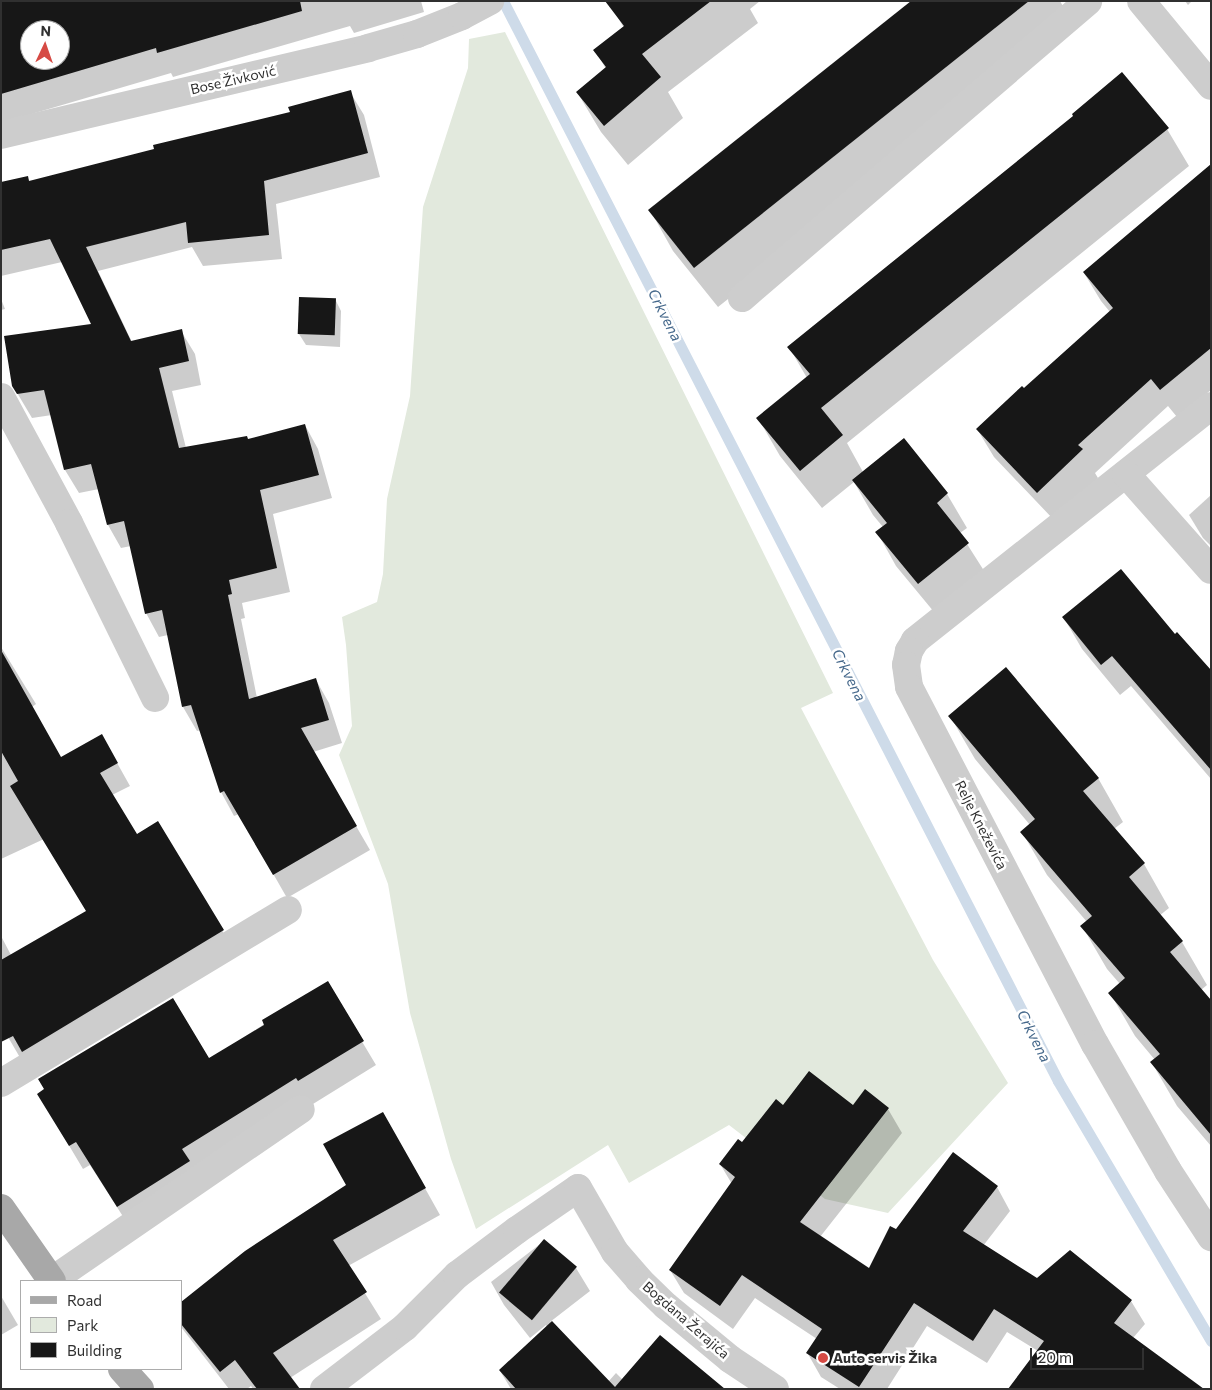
<!DOCTYPE html>
<html>
<head>
<meta charset="utf-8">
<style>
  body { margin:0 }
  #map { position:relative; width:1212px; height:1390px; overflow:hidden; background:#fff; font-family:Commissioner,sans-serif }
  div>[style] { position:absolute }
  [style*='--x'] { left:calc(var(--x)*1px); top:calc(var(--y)*1px); width:calc(var(--w)*1px); rotate:calc(var(--a)*1deg) }
  .green>* { inset:0; background:#e2e9dd }
  .shadow>* { inset:0; background:#0003 }
  .stream>* { height:11px; margin:-5.5px; padding:0 5.5px; transform-origin:5.5px; border-radius:5.5px; background:#cedbe9 }
  .building>* { inset:0; background:#171717; transform-origin:0 0 }
  .minor>* { height:28px; margin:-14px; padding:0 14px; transform-origin:14px; border-radius:14px; background:#cdcdcd }
  .tertiary>* { height:28px; margin:-14px; padding:0 14px; transform-origin:14px; border-radius:14px; background:#cdcdcd }
  .primary>* { height:28px; margin:-14px; padding:0 14px; transform-origin:14px; border-radius:14px; background:#a8a8a8 }
  .dots>* { width:14px; height:14px; translate:-50% -50%; box-sizing:border-box; border:2px solid #fff; border-radius:50% }
  span { translate:-50% -50%; white-space:nowrap; text-align:center; line-height:1.15; -webkit-text-stroke:5px #fff; paint-order:stroke }
  .street-label { font-size:14px; color:#303030 }
  .poi-label { font-size:14px; color:#303030; font-weight:700 }
  .left { translate:0 -50%; text-align:left }
  .water-label { font-size:15px; color:#45688b; font-style:italic }
  .frame { position:absolute; inset:0; border:2px solid #303030; pointer-events:none }
  .legend { position:absolute; left:20px; top:1280px; width:162px; height:90px; box-sizing:border-box; background:#fff; border:1px solid #acacac; margin:0; padding:6px 9px; list-style:none; font-size:15px; color:#303030 }
  .legend li { display:flex; align-items:center; gap:10px; height:25px }
  .legend b { width:25px; border:1px solid #acacac }
  .north { position:absolute; left:20px; top:20px; width:50px; height:50px; box-sizing:border-box; background:#fff; border:1px solid #acacac; border-radius:50%; rotate:3deg; font-size:14px; font-weight:700; line-height:20px; text-align:center; color:#303030 }
  .north::after { content:''; display:block; margin:auto; width:18px; height:22px; background:#d64a44; clip-path:polygon(50% 0,100% 100%,50% 72%,0 100%) }
  .scale { position:absolute; left:1030px; top:1348px; width:114px; height:22px; box-sizing:border-box; border:2px solid #303030; border-top:0; padding-left:6px; font-size:15px; line-height:18px; white-space:nowrap; color:#303030; -webkit-text-stroke:4px #fff; paint-order:stroke }
</style>
</head>
<body>
<div id="map">
  <div class="green">
    <i style="clip-path:polygon(505px 32px,833px 693px,801px 708px,933px 960px,1008px 1083px,888px 1213px,825px 1199px,729px 1125px,629px 1183px,608px 1145px,476px 1229px,451px 1159px,410px 1013px,388px 884px,339px 755px,352px 726px,346px 645px,342px 617px,377px 602px,383px 574px,387px 499px,410px 396px,423px 207px,468px 68px,469px 39px)"></i>
  </div>
  <div class="shadow">
    <i style="clip-path:polygon(evenodd,94px 1px,421px 1px,424px 12px,354px 33px,350px 26px,173px 77px,171px 73px,1px 123px,1px 29px,94px 1px,30px 30px,60px 30px,60px 60px,30px 60px,30px 30px)"></i>
    <i style="clip-path:polygon(627px 1px,760px 1px,750px 9px,758px 23px,668px 92px,683px 118px,628px 165px,601px 132px,577px 92px,606px 69px,595px 50px,624px 28px,614px 11px)"></i>
    <i style="clip-path:polygon(913px 1px,1060px 1px,1076px 29px,1016px 70px,718px 307px,673px 251px,650px 210px)"></i>
    <i style="clip-path:polygon(1185px 1px,1192px 1px,1188px 5px)"></i>
    <i style="clip-path:polygon(350px 92px,364px 115px,380px 177px,276px 204px,282px 259px,203px 266px,192px 247px,98px 271px,132px 342px,181px 331px,195px 354px,201px 385px,172px 391px,186px 448px,248px 440px,305px 425px,318px 449px,332px 498px,273px 514px,290px 592px,242px 603px,245px 618px,241px 619px,257px 698px,316px 680px,329px 703px,342px 743px,313px 752px,370px 850px,287px 898px,239px 814px,234px 816px,221px 792px,201px 730px,197px 731px,183px 707px,168px 635px,159px 637px,146px 613px,131px 546px,121px 548px,108px 525px,99px 489px,79px 493px,65px 470px,52px 415px,32px 418px,13px 386px,93px 325px,62px 262px,1px 276px,1px 183px,27px 177px,30px 182px,155px 150px,291px 113px)"></i>
    <i style="clip-path:polygon(1167px 129px,1189px 166px,847px 443px,863px 472px,904px 440px,947px 494px,967px 528px,960px 533px,988px 577px,939px 618px,896px 566px,877px 532px,883px 527px,873px 515px,854px 482px,822px 508px,780px 456px,758px 418px,807px 378px,789px 347px)"></i>
    <i style="clip-path:polygon(1211px 181px,1211px 390px,1177px 417px,1168px 406px,1095px 473px,1098px 478px,1054px 520px,994px 457px,977px 429px,1110px 312px,1101px 301px,1084px 273px)"></i>
    <i style="clip-path:polygon(1px 299px,5px 309px,1px 310px)"></i>
    <i style="clip-path:polygon(335px 299px,341px 311px,340px 347px,306px 345px,299px 334px)"></i>
    <i style="clip-path:polygon(1211px 495px,1211px 546px,1203px 538px,1189px 515px)"></i>
    <i style="clip-path:polygon(1064px 618px,1175px 636px,1211px 672px,1211px 779px,1131px 686px,1120px 695px,1082px 649px)"></i>
    <i style="clip-path:polygon(1px 647px,36px 704px,32px 707px,61px 759px,102px 736px,130px 786px,112px 795px,136px 835px,158px 822px,236px 954px,22px 1061px,1px 1025px,1px 936px,11px 955px,87px 912px,44px 839px,1px 859px)"></i>
    <i style="clip-path:polygon(950px 716px,1098px 778px,1123px 822px,1114px 829px,1144px 864px,1169px 908px,1159px 916px,1182px 942px,1207px 985px,1201px 990px,1211px 1002px,1211px 1146px,1177px 1106px,1152px 1063px,1155px 1060px,1135px 1036px,1110px 993px,1120px 984px,1107px 969px,1082px 926px,1087px 922px,1047px 875px,1022px 832px,1030px 825px,975px 759px)"></i>
    <i style="clip-path:polygon(327px 983px,376px 1065px,313px 1104px,131px 1229px,90px 1165px,83px 1169px,52px 1117px,209px 1060px)"></i>
    <i style="clip-path:polygon(783px 1107px,888px 1109px,902px 1133px,820px 1237px,870px 1270px,896px 1230px,997px 1187px,1010px 1211px,983px 1246px,1037px 1280px,1131px 1301px,1145px 1324px,1133px 1338px,1038px 1351px,1007px 1332px,987px 1363px,927px 1326px,887px 1389px,840px 1389px,821px 1377px,808px 1354px,817px 1339px,755px 1298px,733px 1329px,684px 1293px,670px 1270px,732px 1184px,720px 1164px)"></i>
    <i style="clip-path:polygon(398px 1140px,440px 1215px,348px 1266px,381px 1319px,290px 1378px,297px 1389px,253px 1389px,251px 1386px,247px 1389px,229px 1389px,181px 1327px,181px 1304px,348px 1185px)"></i>
    <i style="clip-path:polygon(544px 1241px,576px 1268px,590px 1291px,550px 1322px,608px 1382px,616px 1373px,623px 1380px,713px 1389px,511px 1389px,500px 1371px,547px 1327px,546px 1325px,530px 1338px,504px 1305px,491px 1282px)"></i>
    <i style="clip-path:polygon(1px 1296px,18px 1325px,1px 1335px)"></i>
  </div>
  <div class="stream">
    <i style="--x:503;--y:1;--w:1214;--a:62.8"></i>
    <i style="--x:1058;--y:1081;--w:302;--a:59.5"></i>
  </div>
  <div class="building">
    <i style="clip-path:polygon(evenodd,1px 1px,300px 1px,302px 11px,157px 53px,156px 48px,1px 94px,1px 1px,30px 30px,60px 30px,60px 60px,30px 60px,30px 30px)"></i>
    <i style="clip-path:polygon(605px 1px,711px 1px,642px 54px,661px 77px,604px 126px,576px 92px,606px 67px,593px 50px,624px 26px)"></i>
    <i style="clip-path:polygon(911px 1px,1029px 1px,694px 268px,648px 210px)"></i>
    <i style="clip-path:polygon(1122px 72px,1169px 128px,821px 408px,843px 435px,800px 471px,756px 418px,810px 374px,787px 347px,1073px 116px,1072px 114px)"></i>
    <i style="clip-path:polygon(351px 90px,368px 153px,264px 181px,269px 235px,188px 243px,186px 222px,86px 247px,131px 341px,182px 329px,189px 361px,159px 368px,179px 448px,247px 436px,248px 439px,305px 424px,319px 475px,260px 490px,277px 568px,229px 580px,232px 594px,228px 595px,249px 699px,316px 678px,329px 720px,301px 728px,357px 826px,273px 875px,224px 791px,220px 793px,191px 705px,182px 707px,162px 610px,145px 614px,124px 521px,107px 525px,91px 464px,64px 470px,44px 390px,17px 394px,12px 386px,4px 336px,91px 324px,50px 239px,1px 250px,1px 182px,28px 176px,29px 181px,154px 149px,153px 145px,290px 112px,288px 107px)"></i>
    <i style="clip-path:polygon(1211px 164px,1211px 348px,1160px 390px,1151px 379px,1078px 445px,1083px 449px,1037px 493px,976px 429px,1022px 386px,1024px 388px,1113px 308px,1083px 272px)"></i>
    <i style="left:299px;top:297px;width:37px;height:37px;rotate:2deg"></i>
    <i style="clip-path:polygon(904px 438px,948px 493px,937px 503px,969px 543px,918px 584px,875px 532px,887px 523px,852px 480px)"></i>
    <i style="clip-path:polygon(1121px 569px,1175px 634px,1177px 632px,1211px 670px,1211px 770px,1112px 656px,1101px 665px,1062px 617px)"></i>
    <i style="clip-path:polygon(1px 650px,61px 757px,102px 734px,118px 763px,100px 773px,137px 834px,158px 821px,224px 930px,22px 1052px,13px 1036px,1px 1042px,1px 960px,86px 911px,10px 786px,18px 781px,1px 751px)"></i>
    <i style="clip-path:polygon(1006px 667px,1099px 778px,1083px 791px,1145px 863px,1129px 877px,1183px 941px,1170px 952px,1211px 1000px,1211px 1135px,1150px 1062px,1160px 1054px,1108px 993px,1125px 978px,1080px 926px,1092px 916px,1020px 832px,1035px 819px,948px 716px)"></i>
    <i style="clip-path:polygon(328px 981px,364px 1041px,298px 1081px,296px 1078px,182px 1149px,190px 1161px,117px 1207px,76px 1142px,69px 1146px,37px 1094px,44px 1089px,38px 1079px,173px 998px,209px 1058px,264px 1025px,262px 1020px)"></i>
    <i style="clip-path:polygon(809px 1071px,853px 1105px,865px 1089px,889px 1108px,800px 1222px,869px 1268px,890px 1226px,896px 1229px,953px 1152px,998px 1186px,963px 1231px,1037px 1278px,1070px 1250px,1132px 1300px,1114px 1323px,1204px 1389px,1008px 1389px,1044px 1341px,994px 1309px,973px 1341px,914px 1303px,859px 1387px,806px 1353px,822px 1329px,742px 1275px,720px 1306px,669px 1270px,735px 1177px,719px 1164px,738px 1139px,742px 1142px,776px 1099px,783px 1105px)"></i>
    <i style="clip-path:polygon(383px 1112px,426px 1188px,333px 1240px,367px 1292px,273px 1353px,300px 1389px,257px 1389px,235px 1360px,220px 1372px,181px 1324px,181px 1302px,245px 1251px,346px 1185px,323px 1144px)"></i>
    <i style="left:544px;top:1239px;width:43px;height:70px;rotate:40deg"></i>
    <i style="clip-path:polygon(552px 1321px,615px 1387px,660px 1335px,725px 1389px,516px 1389px,499px 1370px)"></i>
  </div>
  <div class="minor">
    <i style="--x:1;--y:135;--w:377;--a:-13.3"></i>
    <i style="--x:368;--y:48;--w:51;--a:-15.9"></i>
    <i style="--x:417;--y:34;--w:48;--a:-21.8"></i>
    <i style="--x:462;--y:16;--w:32;--a:-28"></i>
    <i style="--x:742;--y:298;--w:456;--a:-40.6"></i>
    <i style="--x:1;--y:397;--w:143;--a:61.6"></i>
    <i style="--x:69;--y:523;--w:195;--a:63.8"></i>
    <i style="--x:1211;--y:406;--w:378;--a:141.6"></i>
    <i style="--x:915;--y:641;--w:12;--a:121"></i>
    <i style="--x:909;--y:651;--w:14;--a:102"></i>
    <i style="--x:906;--y:665;--w:22;--a:82"></i>
    <i style="--x:909;--y:687;--w:403;--a:62.5"></i>
    <i style="--x:1095;--y:1044;--w:146;--a:60.1"></i>
    <i style="--x:1168;--y:1171;--w:79;--a:56.9"></i>
    <i style="--x:1126;--y:474;--w:128;--a:48.5"></i>
    <i style="--x:1;--y:1083;--w:335;--a:-31.1"></i>
    <i style="--x:51;--y:1281;--w:303;--a:-34.5"></i>
    <i style="--x:324;--y:1389;--w:102;--a:-37.4"></i>
    <i style="--x:405;--y:1327;--w:74;--a:-45"></i>
    <i style="--x:457;--y:1275;--w:75;--a:-36.9"></i>
    <i style="--x:517;--y:1230;--w:74;--a:-34.5"></i>
    <i style="--x:578;--y:1188;--w:74;--a:60"></i>
    <i style="--x:615;--y:1252;--w:37;--a:49"></i>
    <i style="--x:639;--y:1280;--w:37;--a:44"></i>
    <i style="--x:666;--y:1306;--w:83;--a:39.6"></i>
    <i style="--x:730;--y:1359;--w:54;--a:33.7"></i>
  </div>
  <div class="tertiary">
    <i style="--x:1141;--y:1;--w:110;--a:50.5"></i>
  </div>
  <div class="primary">
    <i style="--x:1;--y:1208;--w:89;--a:55.1"></i>
    <i style="--x:122;--y:1369;--w:27;--a:48"></i>
  </div>
  <div class="dots">
    <i style="left:823px;top:1358px;background:#d64a44"></i>
  </div>
  <div class="street-label">
    <span style="left:233px;top:80px;rotate:-13deg">Bose Živković</span>
    <span style="left:981px;top:825px;rotate:63deg">Relje Kneževića</span>
    <span style="left:686px;top:1320px;rotate:41deg">Bogdana Žerajića</span>
  </div>
  <div class="poi-label">
    <span class="left" style="left:833px;top:1358px">Auto servis Žika</span>
  </div>
  <div class="water-label">
    <span style="left:665px;top:315px;rotate:63deg">Crkvena</span>
    <span style="left:849px;top:675px;rotate:63deg">Crkvena</span>
    <span style="left:1034px;top:1036px;rotate:63deg">Crkvena</span>
  </div>
  <div class="frame"></div>
  <ul class="legend">
  <li><b style="height:6px;background:#a8a8a8"></b>Road</li>
  <li><b style="height:14px;background:#e2e9dd"></b>Park</li>
  <li><b style="height:14px;background:#171717"></b>Building</li>
  </ul>
  <div class="north">N</div>
  <div class="scale">20 m</div>
</div>
</body>
</html>
